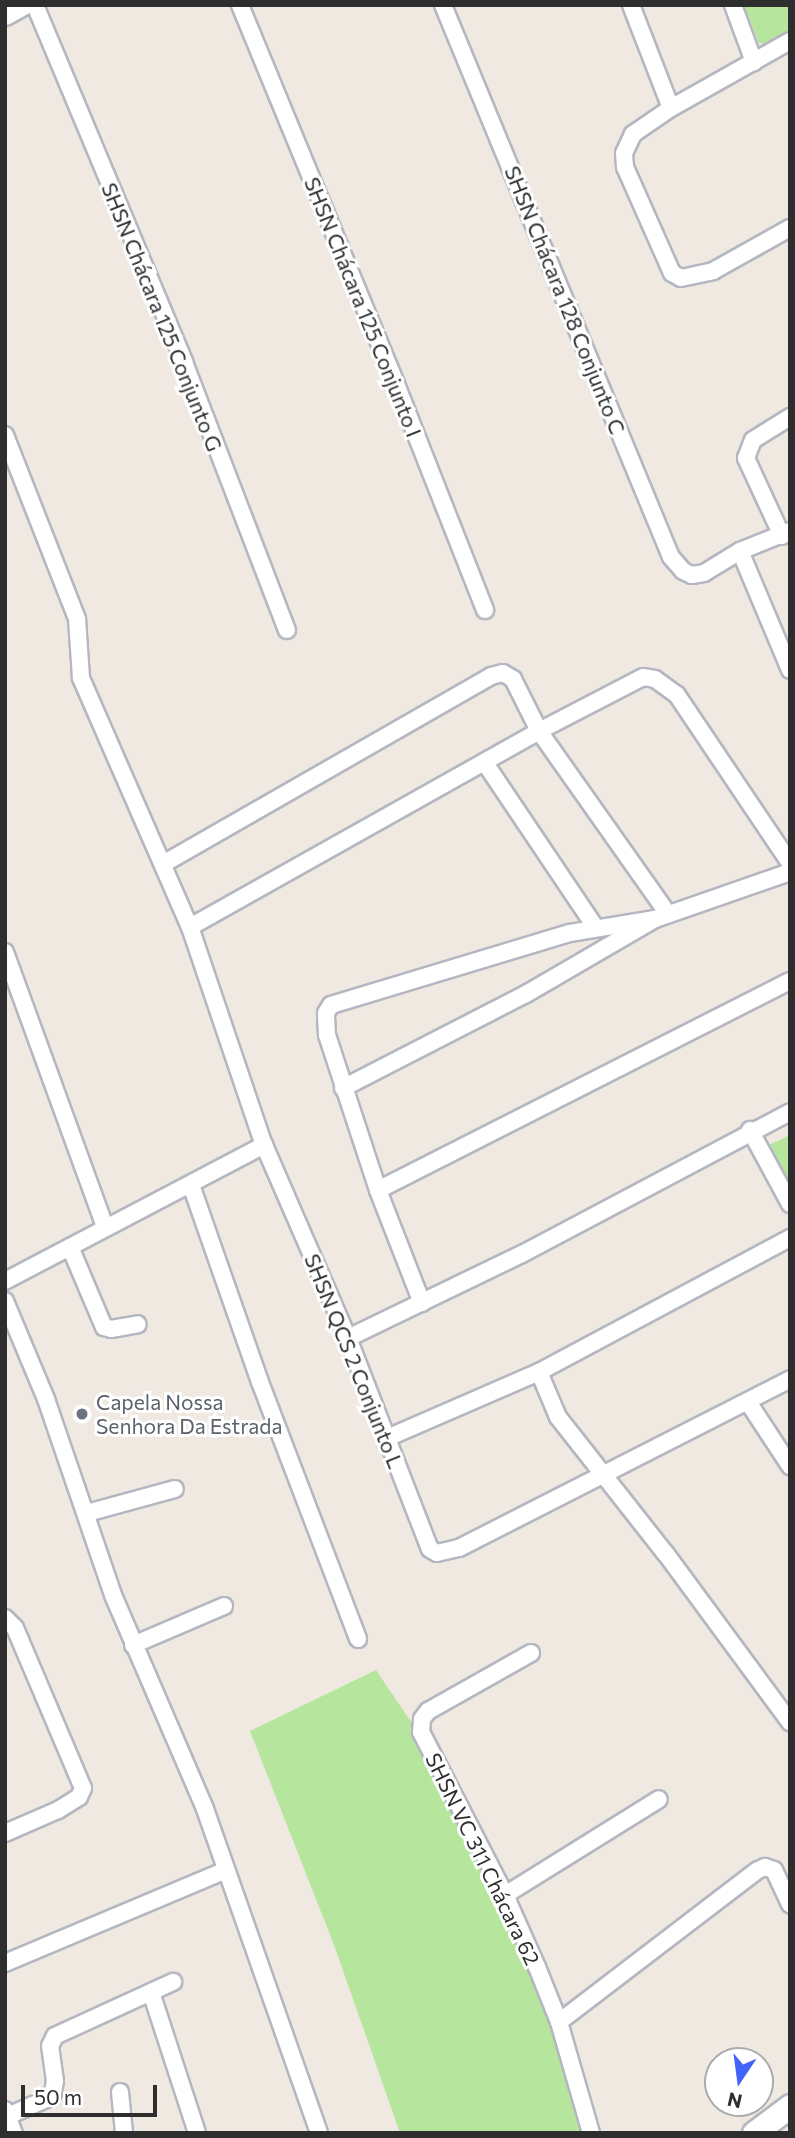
<!DOCTYPE html>
<html>
<head>
<meta charset="utf-8">
<style>
  body { margin:0 }
  #map { position:relative; width:795px; height:2138px; overflow:hidden; background:#efe9e1; font-family:Commissioner,sans-serif }
  div>[style] { position:absolute }
  [style*='--x'] { left:calc(var(--x)*1px); top:calc(var(--y)*1px); width:calc(var(--w)*1px); rotate:calc(var(--a)*1deg) }
  .green>* { inset:0; background:#b6e59e }
  .roads { filter:drop-shadow(2px 0 #b4b7c1) drop-shadow(-2px 0 #b4b7c1) drop-shadow(0 2px #b4b7c1) drop-shadow(0 -2px #b4b7c1) }
  .minor>* { height:16px; margin:-8px; padding:0 8px; transform-origin:8px; border-radius:8px; background:#fff }
  .tertiary>* { height:19px; margin:-9.5px; padding:0 9.5px; transform-origin:9.5px; border-radius:9.5px; background:#fff }
  .secondary>* { height:23px; margin:-11.5px; padding:0 11.5px; transform-origin:11.5px; border-radius:11.5px; background:#fff }
  .dots>* { width:19px; height:19px; translate:-50% -50%; box-sizing:border-box; border:4px solid #fff; border-radius:50% }
  span { translate:-50% -50%; white-space:nowrap; text-align:center; line-height:1.15; -webkit-text-stroke:6px #fff; paint-order:stroke }
  .street-label { font-size:21px; color:#2e2e2e }
  .worship-label { font-size:21px; color:#5b616d }
  .left { translate:0 -50%; text-align:left }
  .frame { position:absolute; inset:0; border:7px solid #2e2e2e; pointer-events:none }
  .north { position:absolute; left:704px; top:2047px; width:70px; height:70px; box-sizing:border-box; background:#fff; border:2px solid #ababab; border-radius:50%; rotate:193deg; font-size:19px; font-weight:700; line-height:28px; text-align:center; color:#2e2e2e }
  .north::after { content:''; display:block; margin:auto; width:24px; height:32px; background:#4264fb; clip-path:polygon(50% 0,100% 100%,50% 72%,0 100%) }
  .scale { position:absolute; left:21px; top:2085px; width:136px; height:32px; box-sizing:border-box; border:4px solid #2e2e2e; border-top:0; padding-left:9px; font-size:21px; line-height:24px; white-space:nowrap; color:#2e2e2e; -webkit-text-stroke:5px #fff; paint-order:stroke }
</style>
</head>
<body>
<div id="map">
  <div class="green">
    <i style="clip-path:polygon(744px 5px,790px 5px,790px 37px,773px 46px,759px 43px)"></i>
    <i style="clip-path:polygon(790px 1135px,790px 1193px,769px 1145px)"></i>
    <i style="clip-path:polygon(376px 1670px,426px 1744px,505px 1895px,591px 2133px,400px 2133px,334px 1945px,250px 1731px)"></i>
  </div>
  <div class="roads">
    <div class="minor">
      <i style="--x:35;--y:5;--w:387;--a:67.3"></i>
      <i style="--x:184;--y:362;--w:287;--a:69"></i>
      <i style="--x:240;--y:5;--w:410;--a:67.6"></i>
      <i style="--x:396;--y:384;--w:243;--a:68.5"></i>
      <i style="--x:443;--y:5;--w:597;--a:67.56"></i>
      <i style="--x:671;--y:557;--w:18;--a:49"></i>
      <i style="--x:683;--y:571;--w:10;--a:24"></i>
      <i style="--x:692;--y:575;--w:12;--a:-9"></i>
      <i style="--x:704;--y:573;--w:42;--a:-31.4"></i>
      <i style="--x:740;--y:551;--w:54;--a:-21.8"></i>
      <i style="--x:631;--y:5;--w:110;--a:68.8"></i>
      <i style="--x:733;--y:5;--w:61;--a:69.8"></i>
      <i style="--x:790;--y:41;--w:137;--a:150.6"></i>
      <i style="--x:671;--y:108;--w:46;--a:145.6"></i>
      <i style="--x:633;--y:134;--w:21;--a:115"></i>
      <i style="--x:624;--y:153;--w:14;--a:86"></i>
      <i style="--x:625;--y:167;--w:116;--a:66.1"></i>
      <i style="--x:672;--y:273;--w:10;--a:29"></i>
      <i style="--x:681;--y:278;--w:33;--a:-12"></i>
      <i style="--x:713;--y:271;--w:88;--a:-29.2"></i>
      <i style="--x:5;--y:435;--w:198;--a:68.6"></i>
      <i style="--x:77;--y:619;--w:59;--a:86.1"></i>
      <i style="--x:81;--y:678;--w:272;--a:66.4"></i>
      <i style="--x:190;--y:927;--w:230;--a:71.3"></i>
      <i style="--x:264;--y:1145;--w:210;--a:66.5"></i>
      <i style="--x:348;--y:1338;--w:226;--a:68.8"></i>
      <i style="--x:430;--y:1549;--w:8;--a:30"></i>
      <i style="--x:437;--y:1553;--w:23;--a:-13"></i>
      <i style="--x:459;--y:1548;--w:372;--a:-27"></i>
      <i style="--x:782;--y:536;--w:86;--a:-114.8"></i>
      <i style="--x:746;--y:458;--w:19;--a:-69"></i>
      <i style="--x:753;--y:440;--w:44;--a:-31.9"></i>
      <i style="--x:740;--y:551;--w:129;--a:67.2"></i>
      <i style="--x:485;--y:763;--w:197;--a:56.1"></i>
      <i style="--x:163;--y:864;--w:378;--a:-29.8"></i>
      <i style="--x:491;--y:676;--w:12;--a:-14"></i>
      <i style="--x:503;--y:673;--w:12;--a:31"></i>
      <i style="--x:513;--y:679;--w:58;--a:63.4"></i>
      <i style="--x:539;--y:731;--w:224;--a:54.8"></i>
      <i style="--x:190;--y:927;--w:400;--a:-29.3"></i>
      <i style="--x:539;--y:731;--w:117;--a:-27.4"></i>
      <i style="--x:643;--y:677;--w:12;--a:9"></i>
      <i style="--x:655;--y:679;--w:27;--a:36"></i>
      <i style="--x:677;--y:695;--w:202;--a:56.1"></i>
      <i style="--x:5;--y:952;--w:293;--a:70"></i>
      <i style="--x:343;--y:1088;--w:206;--a:-27.2"></i>
      <i style="--x:526;--y:994;--w:149;--a:-30.2"></i>
      <i style="--x:655;--y:919;--w:143;--a:-19.2"></i>
      <i style="--x:750;--y:1130;--w:84;--a:61.6"></i>
      <i style="--x:191;--y:1185;--w:209;--a:70.7"></i>
      <i style="--x:260;--y:1382;--w:275;--a:69.1"></i>
      <i style="--x:378;--y:1190;--w:163;--a:-108.2"></i>
      <i style="--x:327;--y:1035;--w:22;--a:-93"></i>
      <i style="--x:326;--y:1013;--w:9;--a:-58"></i>
      <i style="--x:331;--y:1005;--w:250;--a:-16.8"></i>
      <i style="--x:570;--y:933;--w:86;--a:-9.4"></i>
      <i style="--x:70;--y:1247;--w:87;--a:67"></i>
      <i style="--x:104;--y:1327;--w:7;--a:16"></i>
      <i style="--x:111;--y:1329;--w:27;--a:-10"></i>
      <i style="--x:5;--y:1281;--w:293;--a:-27.7"></i>
      <i style="--x:5;--y:1301;--w:106;--a:67.3"></i>
      <i style="--x:46;--y:1399;--w:207;--a:71.1"></i>
      <i style="--x:113;--y:1595;--w:233;--a:66.7"></i>
      <i style="--x:205;--y:1809;--w:343;--a:70.6"></i>
      <i style="--x:422;--y:1303;--w:121;--a:-111.3"></i>
      <i style="--x:378;--y:1190;--w:462;--a:-26.9"></i>
      <i style="--x:348;--y:1338;--w:193;--a:-25.8"></i>
      <i style="--x:522;--y:1254;--w:303;--a:-27.9"></i>
      <i style="--x:539;--y:1372;--w:49;--a:67.1"></i>
      <i style="--x:558;--y:1417;--w:174;--a:51.8"></i>
      <i style="--x:666;--y:1554;--w:209;--a:53.6"></i>
      <i style="--x:748;--y:1402;--w:77;--a:56.7"></i>
      <i style="--x:387;--y:1438;--w:166;--a:-23.5"></i>
      <i style="--x:539;--y:1372;--w:285;--a:-28.1"></i>
      <i style="--x:87;--y:1513;--w:91;--a:-15.3"></i>
      <i style="--x:5;--y:1618;--w:14;--a:45"></i>
      <i style="--x:15;--y:1628;--w:174;--a:67"></i>
      <i style="--x:83;--y:1788;--w:10;--a:114"></i>
      <i style="--x:79;--y:1797;--w:25;--a:148"></i>
      <i style="--x:58;--y:1810;--w:58;--a:156.5"></i>
      <i style="--x:133;--y:1645;--w:99;--a:-23.2"></i>
      <i style="--x:531;--y:1653;--w:118;--a:150.6"></i>
      <i style="--x:428;--y:1711;--w:10;--a:127"></i>
      <i style="--x:422;--y:1719;--w:13;--a:94"></i>
      <i style="--x:421;--y:1732;--w:183;--a:62.7"></i>
      <i style="--x:505;--y:1895;--w:79;--a:66"></i>
      <i style="--x:537;--y:1967;--w:59;--a:68.2"></i>
      <i style="--x:559;--y:2022;--w:116;--a:73.9"></i>
      <i style="--x:505;--y:1895;--w:181;--a:-31.9"></i>
      <i style="--x:5;--y:1963;--w:240;--a:-22.8"></i>
      <i style="--x:151;--y:1992;--w:148;--a:71.9"></i>
      <i style="--x:559;--y:2022;--w:250;--a:-37.4"></i>
      <i style="--x:758;--y:1870;--w:8;--a:-23"></i>
      <i style="--x:765;--y:1867;--w:9;--a:18"></i>
      <i style="--x:774;--y:1870;--w:38;--a:65"></i>
      <i style="--x:120;--y:2092;--w:41;--a:84.4"></i>
      <i style="--x:5;--y:2110;--w:25;--a:69"></i>
      <i style="--x:8;--y:2116;--w:42;--a:-24.1"></i>
      <i style="--x:46;--y:2099;--w:9;--a:-41"></i>
      <i style="--x:53;--y:2093;--w:12;--a:-81"></i>
      <i style="--x:55;--y:2081;--w:35;--a:-98"></i>
      <i style="--x:50;--y:2046;--w:11;--a:-63"></i>
      <i style="--x:55;--y:2036;--w:130;--a:-24.6"></i>
    </div>
    <div class="tertiary">
      <i style="--x:5;--y:15;--w:21;--a:-29"></i>
    </div>
    <div class="secondary">
      <i style="--x:754;--y:2133;--w:45;--a:-36.9"></i>
    </div>
  </div>
  <div class="dots">
    <i style="left:82px;top:1414px;background:#6b7280"></i>
  </div>
  <div class="street-label">
    <span style="left:565px;top:300px;rotate:68deg">SHSN Chácara 128 Conjunto C</span>
    <span style="left:363px;top:307px;rotate:68deg">SHSN Chácara 125 Conjunto I</span>
    <span style="left:162px;top:317px;rotate:68deg">SHSN Chácara 125 Conjunto G</span>
    <span style="left:354px;top:1361px;rotate:68deg">SHSN QCS 2 Conjunto L</span>
    <span style="left:483px;top:1859px;rotate:64deg">SHSN VC 311 Chácara 62</span>
  </div>
  <div class="worship-label">
    <span class="left" style="left:96px;top:1414px">Capela Nossa<br>Senhora Da Estrada</span>
  </div>
  <div class="frame"></div>
  <div class="north">N</div>
  <div class="scale">50 m</div>
</div>
</body>
</html>
